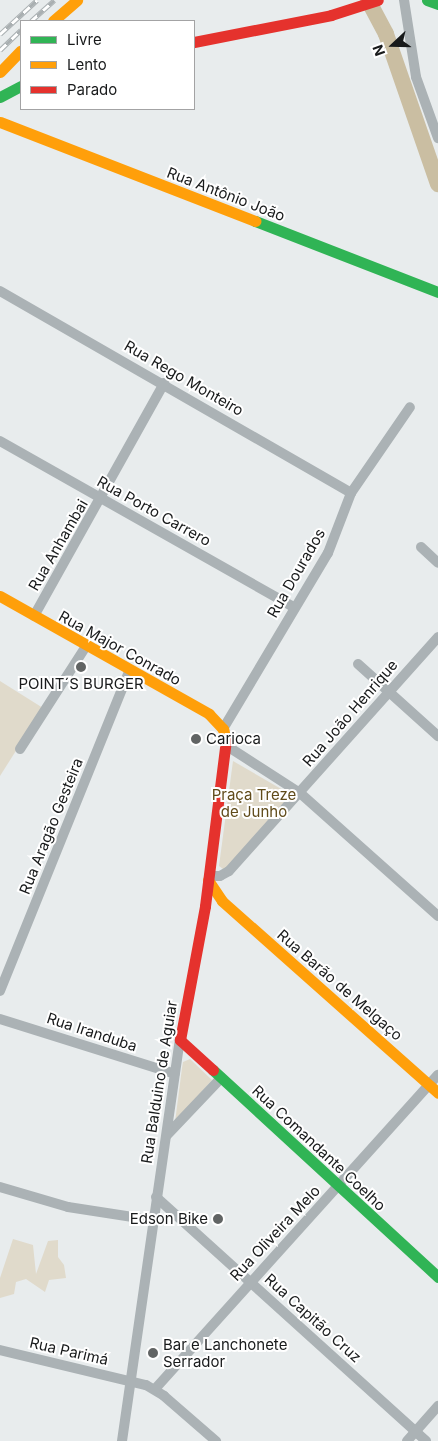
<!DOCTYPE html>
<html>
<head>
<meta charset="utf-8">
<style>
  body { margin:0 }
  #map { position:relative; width:438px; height:1441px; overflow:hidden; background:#e8eced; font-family:Inter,sans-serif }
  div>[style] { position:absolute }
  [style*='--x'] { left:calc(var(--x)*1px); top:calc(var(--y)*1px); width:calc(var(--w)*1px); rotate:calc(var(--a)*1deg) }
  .green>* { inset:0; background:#e0dacb }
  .river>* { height:16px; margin:-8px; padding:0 8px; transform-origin:8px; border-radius:8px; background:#cabea2 }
  .street>* { height:10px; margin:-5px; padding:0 5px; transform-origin:5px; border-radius:5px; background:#abb2b5 }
  .fast>* { height:11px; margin:-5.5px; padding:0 5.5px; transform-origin:5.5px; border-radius:5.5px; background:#30b455 }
  .slow>* { height:11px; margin:-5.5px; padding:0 5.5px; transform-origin:5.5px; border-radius:5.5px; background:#ff9f0a }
  .jam>* { height:11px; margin:-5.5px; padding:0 5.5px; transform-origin:5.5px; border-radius:5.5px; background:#e5322d }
  .rail>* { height:4.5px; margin-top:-2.25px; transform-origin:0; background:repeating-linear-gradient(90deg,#fff 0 8px,#a9afb1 0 16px); box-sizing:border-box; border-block:1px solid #a9afb1 }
  .dots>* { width:14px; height:14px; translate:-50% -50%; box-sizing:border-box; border:2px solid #fff; border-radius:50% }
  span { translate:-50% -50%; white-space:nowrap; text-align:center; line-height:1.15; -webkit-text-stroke:4px #fff; paint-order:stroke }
  .street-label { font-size:15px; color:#181a1b }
  .poi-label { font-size:15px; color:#181a1b }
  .left { translate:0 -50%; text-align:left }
  .right { translate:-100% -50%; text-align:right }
  .park-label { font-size:15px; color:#604b1a }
  .legend { position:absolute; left:20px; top:20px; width:175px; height:90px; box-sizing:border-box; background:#fff; border:1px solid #a3a3a4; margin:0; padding:6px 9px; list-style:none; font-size:15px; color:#181a1b }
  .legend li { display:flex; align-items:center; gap:10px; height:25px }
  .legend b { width:25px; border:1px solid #a3a3a4 }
  .north { position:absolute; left:368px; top:20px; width:50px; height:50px; -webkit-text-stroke:4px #fff; paint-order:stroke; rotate:249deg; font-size:14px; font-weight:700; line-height:20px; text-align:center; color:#181a1b }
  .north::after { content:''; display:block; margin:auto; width:18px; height:22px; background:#181a1b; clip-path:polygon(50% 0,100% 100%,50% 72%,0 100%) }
</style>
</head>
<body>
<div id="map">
  <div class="green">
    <i style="clip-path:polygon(0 681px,43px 708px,0 776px)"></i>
    <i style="clip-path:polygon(233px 761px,283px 790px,286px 802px,229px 869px,223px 869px,219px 866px)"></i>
    <i style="clip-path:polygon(190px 1059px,212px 1080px,175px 1122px,182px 1068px,183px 1062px)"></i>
    <i style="clip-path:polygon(13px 1239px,33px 1245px,36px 1274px,48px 1241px,58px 1240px,58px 1257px,64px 1265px,66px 1278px,49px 1280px,45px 1292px,26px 1279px,16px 1282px,14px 1294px,0 1298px,0 1278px)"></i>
  </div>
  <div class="river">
    <i style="--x:368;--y:0;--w:38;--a:62"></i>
    <i style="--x:386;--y:34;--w:159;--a:70.9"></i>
  </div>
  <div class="street">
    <i style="--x:404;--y:0;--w:78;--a:81.1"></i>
    <i style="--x:416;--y:77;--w:65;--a:70.2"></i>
    <i style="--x:0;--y:291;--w:405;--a:29.9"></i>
    <i style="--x:0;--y:441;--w:338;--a:29.5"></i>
    <i style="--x:421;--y:547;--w:23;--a:43"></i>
    <i style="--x:34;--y:616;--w:267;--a:-60.8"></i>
    <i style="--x:358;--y:664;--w:108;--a:42"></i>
    <i style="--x:223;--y:729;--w:205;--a:-59.2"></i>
    <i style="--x:328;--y:553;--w:64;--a:-69"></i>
    <i style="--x:351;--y:493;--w:104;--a:-55.5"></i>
    <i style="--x:227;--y:746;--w:87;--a:32.8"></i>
    <i style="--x:300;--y:793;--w:185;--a:41.7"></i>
    <i style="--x:20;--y:749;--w:122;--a:-57.3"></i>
    <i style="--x:209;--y:876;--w:11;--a:0"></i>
    <i style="--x:220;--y:876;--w:10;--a:-29"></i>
    <i style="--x:229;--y:871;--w:314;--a:-48.2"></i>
    <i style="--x:0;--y:991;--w:345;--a:-68"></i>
    <i style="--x:0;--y:1019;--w:183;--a:17.4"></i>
    <i style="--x:167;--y:1135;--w:79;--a:-46.5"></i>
    <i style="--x:0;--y:1187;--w:71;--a:16.4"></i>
    <i style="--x:68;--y:1207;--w:85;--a:8.8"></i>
    <i style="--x:156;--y:1197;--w:364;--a:42.1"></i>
    <i style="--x:0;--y:1350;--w:150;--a:13.5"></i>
    <i style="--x:146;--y:1385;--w:21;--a:31"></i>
    <i style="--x:164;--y:1396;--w:69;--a:40.9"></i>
    <i style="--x:155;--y:1389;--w:423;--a:-48"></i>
    <i style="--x:122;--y:1441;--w:405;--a:-81.8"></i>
    <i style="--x:407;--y:1441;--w:47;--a:-48.5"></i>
  </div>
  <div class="fast">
    <i style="--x:427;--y:0;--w:12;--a:20"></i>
    <i style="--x:0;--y:97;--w:24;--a:-28"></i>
    <i style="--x:255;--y:221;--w:196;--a:21.2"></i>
    <i style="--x:213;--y:1070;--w:306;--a:42.6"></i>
  </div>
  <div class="slow">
    <i style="--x:53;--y:21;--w:32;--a:-41"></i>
    <i style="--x:0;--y:72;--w:30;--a:-46"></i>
    <i style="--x:0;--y:122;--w:274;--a:21.2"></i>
    <i style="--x:0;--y:596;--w:240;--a:29.4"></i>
    <i style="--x:209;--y:714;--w:21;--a:47"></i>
    <i style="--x:223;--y:729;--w:11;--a:75"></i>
    <i style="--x:208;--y:880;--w:25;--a:56"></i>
    <i style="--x:222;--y:901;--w:289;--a:41.6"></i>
  </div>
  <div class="jam">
    <i style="--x:194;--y:42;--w:140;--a:-11.1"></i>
    <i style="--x:331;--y:15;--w:49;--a:-17.7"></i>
    <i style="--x:213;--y:1070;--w:45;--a:-137.7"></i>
    <i style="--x:180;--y:1040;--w:136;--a:-79.4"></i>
    <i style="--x:205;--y:906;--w:167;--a:-82.8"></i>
  </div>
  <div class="rail">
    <i style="--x:31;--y:21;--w:31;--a:-42"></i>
    <i style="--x:0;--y:34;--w:50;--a:-42.6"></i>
    <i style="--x:0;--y:50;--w:29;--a:-44"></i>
  </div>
  <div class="dots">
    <i style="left:81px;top:667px;background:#616464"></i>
    <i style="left:196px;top:739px;background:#616464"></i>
    <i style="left:218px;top:1219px;background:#616464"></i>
    <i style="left:153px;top:1353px;background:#616464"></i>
  </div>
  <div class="street-label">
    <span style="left:226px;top:194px;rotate:21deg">Rua Antônio João</span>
    <span style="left:184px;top:378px;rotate:30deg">Rua Rego Monteiro</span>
    <span style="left:154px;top:511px;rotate:29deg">Rua Porto Carrero</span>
    <span style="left:58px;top:545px;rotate:-60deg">Rua Anhambai</span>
    <span style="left:296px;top:573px;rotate:-60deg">Rua Dourados</span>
    <span style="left:120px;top:648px;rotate:29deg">Rua Major Conrado</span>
    <span style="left:350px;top:713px;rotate:-49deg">Rua João Henrique</span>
    <span style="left:51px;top:826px;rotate:-68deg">Rua Aragão Gesteira</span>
    <span style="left:340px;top:985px;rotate:41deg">Rua Barão de Melgaço</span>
    <span style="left:92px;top:1032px;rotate:18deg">Rua Iranduba</span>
    <span style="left:159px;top:1082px;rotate:-81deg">Rua Balduino de Aguiar</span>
    <span style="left:319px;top:1148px;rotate:43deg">Rua Comandante Coelho</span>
    <span style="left:275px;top:1233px;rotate:-47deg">Rua Oliveira Melo</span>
    <span style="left:313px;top:1318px;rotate:42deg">Rua Capitão Cruz</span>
    <span style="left:69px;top:1351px;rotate:13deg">Rua Parimá</span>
  </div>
  <div class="poi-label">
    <span style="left:81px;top:684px">POINT´S BURGER</span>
    <span class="left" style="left:206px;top:739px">Carioca</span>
    <span class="right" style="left:208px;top:1219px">Edson Bike</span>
    <span class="left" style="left:163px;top:1353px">Bar e Lanchonete<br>Serrador</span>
  </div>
  <div class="park-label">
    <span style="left:254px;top:803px">Praça Treze<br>de Junho</span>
  </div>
  <ul class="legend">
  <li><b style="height:6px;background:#30b455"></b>Livre</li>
  <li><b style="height:6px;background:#ff9f0a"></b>Lento</li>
  <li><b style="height:6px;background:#e5322d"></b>Parado</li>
  </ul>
  <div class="north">N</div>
</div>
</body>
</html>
